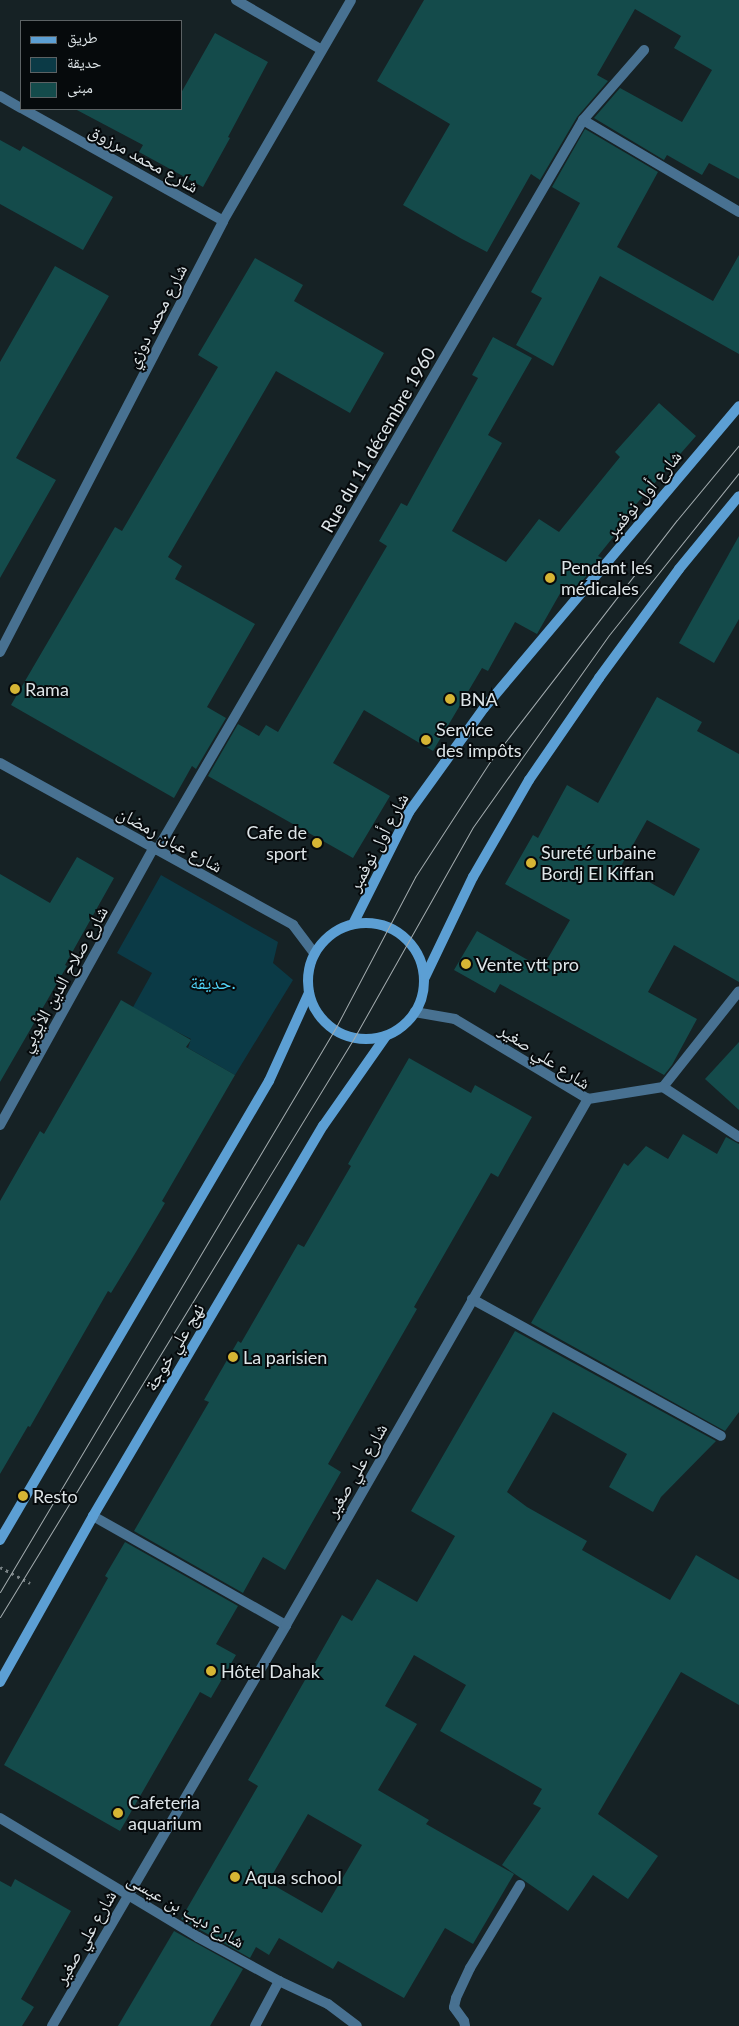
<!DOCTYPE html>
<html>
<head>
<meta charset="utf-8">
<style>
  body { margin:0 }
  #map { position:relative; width:739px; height:2026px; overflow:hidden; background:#162225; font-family:Lato,"Noto Naskh Arabic",sans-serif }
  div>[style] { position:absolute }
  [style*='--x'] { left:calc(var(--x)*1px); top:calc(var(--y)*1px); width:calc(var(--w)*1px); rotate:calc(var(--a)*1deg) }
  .green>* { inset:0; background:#0b3a46 }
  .building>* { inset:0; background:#144b4b }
  .path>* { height:3px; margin-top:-1.5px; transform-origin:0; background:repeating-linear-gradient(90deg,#788184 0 2.5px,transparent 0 6.5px) }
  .pedestrian>* { height:10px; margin:-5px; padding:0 5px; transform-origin:5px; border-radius:5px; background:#487191 }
  .minor>* { height:10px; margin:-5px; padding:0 5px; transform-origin:5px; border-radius:5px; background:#487191 }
  .tertiary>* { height:10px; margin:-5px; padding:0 5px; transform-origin:5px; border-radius:5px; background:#487191 }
  .secondary>* { height:10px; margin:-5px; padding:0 5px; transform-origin:5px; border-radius:5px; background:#5c9fd4 }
  .secondary>.ring { margin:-5px; padding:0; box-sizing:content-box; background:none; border:10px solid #5c9fd4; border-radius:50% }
  .tram>* { height:1px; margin:-0.5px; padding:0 0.5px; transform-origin:0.5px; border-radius:0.5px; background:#a2abae }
  .dots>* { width:14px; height:14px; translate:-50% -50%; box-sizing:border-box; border:2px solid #060a0c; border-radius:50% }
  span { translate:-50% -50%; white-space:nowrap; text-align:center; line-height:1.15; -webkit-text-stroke:4px #060a0c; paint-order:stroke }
  .street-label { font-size:18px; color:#dee5e8 }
  .poi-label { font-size:18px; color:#dee5e8 }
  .left { translate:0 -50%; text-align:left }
  .right { translate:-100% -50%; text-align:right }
  .park-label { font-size:18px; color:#51d4f7 }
  .legend { position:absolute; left:20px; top:20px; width:162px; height:90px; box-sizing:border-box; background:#060a0c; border:1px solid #5c6264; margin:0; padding:6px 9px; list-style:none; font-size:15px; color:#dee5e8 }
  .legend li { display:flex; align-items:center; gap:10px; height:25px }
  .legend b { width:25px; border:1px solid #5c6264 }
</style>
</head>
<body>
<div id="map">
  <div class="green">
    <i style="clip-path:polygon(161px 875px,278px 942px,273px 963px,293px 980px,235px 1075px,188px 1048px,191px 1039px,132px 1009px,152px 973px,117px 953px)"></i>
  </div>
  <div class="building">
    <i style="clip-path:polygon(424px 0,739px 0,739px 179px,709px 163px,702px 175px,667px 155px,664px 160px,594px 118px,620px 88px,682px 122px,712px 70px,674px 48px,681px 36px,635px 9px,597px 75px,608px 81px,577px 117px,540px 180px,531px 174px,487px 252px,462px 239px,403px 205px,450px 124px,377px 81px)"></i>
    <i style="clip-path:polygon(215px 33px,268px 62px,228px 137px,230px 138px,203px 187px,139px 152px,143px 145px,75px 109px,181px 109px,181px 93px)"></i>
    <i style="clip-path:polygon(585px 129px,658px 172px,617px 247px,713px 301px,739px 255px,739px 354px,600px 276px,553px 366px,516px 345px,542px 298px,531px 292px,580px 203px,552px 187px)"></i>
    <i style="clip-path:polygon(0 140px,20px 151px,23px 146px,113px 197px,83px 250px,0 204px)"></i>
    <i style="clip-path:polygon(255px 258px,303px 285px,294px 301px,384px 353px,350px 413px,276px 371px,168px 557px,182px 566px,175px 579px,255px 624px,207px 707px,226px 718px,196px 769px,192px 766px,174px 798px,11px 705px,115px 527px,122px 531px,218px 367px,198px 355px)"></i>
    <i style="clip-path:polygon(55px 266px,109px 296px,16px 458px,56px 480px,0 578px,0 362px)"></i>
    <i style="clip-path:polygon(493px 337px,532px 358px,488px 435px,502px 443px,452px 531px,506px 562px,539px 519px,559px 532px,620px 457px,615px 452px,659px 403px,696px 436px,624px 518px,627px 520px,598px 556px,602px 558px,570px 595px,562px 590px,537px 634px,515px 622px,488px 671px,482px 668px,433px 751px,364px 710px,333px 763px,390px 796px,353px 858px,208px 776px,238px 724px,259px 736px,266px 725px,278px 732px,387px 546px,379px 541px,401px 503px,407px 506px,478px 378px,472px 375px)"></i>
    <i style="clip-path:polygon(739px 536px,739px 619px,714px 663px,679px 643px)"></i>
    <i style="clip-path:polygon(evenodd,657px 697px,702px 722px,697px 731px,739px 754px,739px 982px,674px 945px,648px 992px,697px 1019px,672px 1065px,664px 1075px,500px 984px,495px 993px,454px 970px,477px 931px,542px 968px,570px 920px,505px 884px,533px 835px,538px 838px,567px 785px,598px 803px,657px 697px,647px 820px,700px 849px,674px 896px,621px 866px,647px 820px)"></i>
    <i style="clip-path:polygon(77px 857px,114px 878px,65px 965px,67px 966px,0 1082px,0 874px,50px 903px)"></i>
    <i style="clip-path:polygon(121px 1000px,191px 1040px,186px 1047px,235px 1075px,162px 1201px,165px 1203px,136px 1252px,111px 1293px,108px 1291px,30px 1427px,28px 1426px,0 1474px,0 1201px,40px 1131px,44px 1134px)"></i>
    <i style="clip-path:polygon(739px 1042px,739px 1110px,705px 1079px)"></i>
    <i style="clip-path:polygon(409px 1058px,471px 1093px,475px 1085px,532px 1117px,498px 1177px,491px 1173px,414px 1307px,417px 1309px,328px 1464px,341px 1472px,285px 1570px,263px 1557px,243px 1593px,134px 1531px,209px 1402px,204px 1400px,238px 1341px,241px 1343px,298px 1244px,304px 1247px,351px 1166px,348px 1164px)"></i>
    <i style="clip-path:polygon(683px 1134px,717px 1154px,726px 1137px,739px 1144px,739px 1412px,725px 1431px,531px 1323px,624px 1163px,628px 1166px,646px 1146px,668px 1159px)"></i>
    <i style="clip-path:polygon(evenodd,515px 1331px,716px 1441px,661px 1497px,653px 1512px,609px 1487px,627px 1454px,553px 1412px,507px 1492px,527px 1507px,587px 1541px,582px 1550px,670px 1600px,696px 1555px,739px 1580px,739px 1705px,681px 1672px,598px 1814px,658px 1856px,628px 1899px,593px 1875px,568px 1911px,502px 1865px,541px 1808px,533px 1804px,542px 1789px,440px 1731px,466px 1685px,414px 1655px,385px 1706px,417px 1724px,378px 1790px,429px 1820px,426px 1824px,514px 1874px,473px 1944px,445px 1928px,404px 1998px,338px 1961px,333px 1969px,279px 1938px,269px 1955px,256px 1947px,250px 1958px,181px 1919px,258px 1786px,248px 1780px,342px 1615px,352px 1621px,377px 1579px,417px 1602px,455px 1536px,411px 1511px,515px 1331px,308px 1814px,362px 1845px,322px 1913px,268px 1882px,308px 1814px)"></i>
    <i style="clip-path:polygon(125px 1542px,238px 1606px,216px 1644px,236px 1655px,211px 1698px,200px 1692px,120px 1831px,4px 1765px,108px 1578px,105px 1576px)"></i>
    <i style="clip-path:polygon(15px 1879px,71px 1911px,21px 1999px,34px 2007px,22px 2026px,0 2026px,0 1881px,11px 1887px)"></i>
    <i style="clip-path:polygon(174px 1931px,243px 1969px,210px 2026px,118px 2026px)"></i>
  </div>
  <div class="path">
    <i style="--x:0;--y:1567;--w:34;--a:28"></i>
  </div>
  <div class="pedestrian">
    <i style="--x:93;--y:1516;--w:222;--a:29.5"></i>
  </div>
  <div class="minor">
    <i style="--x:236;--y:0;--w:99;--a:30.2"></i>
    <i style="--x:0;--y:96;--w:24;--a:30"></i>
    <i style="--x:23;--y:109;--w:229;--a:29.2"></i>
    <i style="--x:583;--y:120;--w:181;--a:30.5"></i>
    <i style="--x:0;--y:763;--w:335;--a:28.9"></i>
    <i style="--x:293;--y:925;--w:36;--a:53"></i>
    <i style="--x:157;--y:850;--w:845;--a:-59.73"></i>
    <i style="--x:583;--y:120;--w:93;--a:-48.9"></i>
    <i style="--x:663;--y:1087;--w:122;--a:-51.6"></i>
    <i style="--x:588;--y:1099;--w:76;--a:-9.1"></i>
    <i style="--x:663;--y:1087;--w:91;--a:33.3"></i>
    <i style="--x:0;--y:1125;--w:316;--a:-61"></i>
    <i style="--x:472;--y:1299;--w:284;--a:28.8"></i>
    <i style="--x:52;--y:2026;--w:464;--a:-59.7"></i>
    <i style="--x:286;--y:1625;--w:607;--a:-60.14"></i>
    <i style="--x:588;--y:1099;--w:155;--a:-149"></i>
    <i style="--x:455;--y:1019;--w:41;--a:-170.1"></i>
    <i style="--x:255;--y:2026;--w:51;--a:-61.9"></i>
    <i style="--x:465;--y:2026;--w:5;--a:-101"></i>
    <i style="--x:464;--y:2021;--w:17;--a:-126"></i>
    <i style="--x:454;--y:2007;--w:9;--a:-77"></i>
    <i style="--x:456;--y:1998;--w:33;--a:-65"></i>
    <i style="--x:470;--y:1968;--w:97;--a:-58.9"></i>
  </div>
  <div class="tertiary">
    <i style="--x:0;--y:652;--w:485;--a:-62.6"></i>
    <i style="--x:223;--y:221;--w:255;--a:-59.9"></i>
    <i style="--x:0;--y:1818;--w:231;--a:31"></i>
    <i style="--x:198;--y:1937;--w:92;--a:28.5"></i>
    <i style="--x:279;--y:1981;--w:54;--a:25.1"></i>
    <i style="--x:328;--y:2004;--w:36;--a:37"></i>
  </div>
  <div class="secondary">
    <i class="ring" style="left:308px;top:923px;width:106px;height:106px"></i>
    <i style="--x:353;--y:924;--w:125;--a:-63.4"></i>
    <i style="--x:409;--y:812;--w:128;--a:-54.2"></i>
    <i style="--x:484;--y:708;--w:395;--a:-49.8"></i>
    <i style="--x:425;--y:977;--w:111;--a:-64.4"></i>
    <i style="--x:473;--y:877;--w:112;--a:-60"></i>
    <i style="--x:529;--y:780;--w:124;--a:-55.5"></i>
    <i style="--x:599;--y:678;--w:135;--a:-53.7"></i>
    <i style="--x:679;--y:569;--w:94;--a:-50.6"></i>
    <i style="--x:0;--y:1540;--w:532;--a:-59.63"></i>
    <i style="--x:269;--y:1081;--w:97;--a:-65.6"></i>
    <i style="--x:0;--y:1682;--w:190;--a:-60.7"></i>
    <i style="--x:93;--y:1516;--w:453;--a:-59.5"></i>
    <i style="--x:323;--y:1126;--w:110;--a:-55"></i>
  </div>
  <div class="tram">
    <i style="--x:0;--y:1592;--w:655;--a:-59.25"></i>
    <i style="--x:335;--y:1029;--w:172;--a:-62.2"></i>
    <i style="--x:415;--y:877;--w:136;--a:-57"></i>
    <i style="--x:489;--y:763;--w:307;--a:-52.3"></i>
    <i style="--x:677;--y:520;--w:97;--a:-50.4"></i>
    <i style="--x:0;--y:1617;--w:679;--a:-58.56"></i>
    <i style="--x:354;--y:1038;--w:242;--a:-60.6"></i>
    <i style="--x:473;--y:827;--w:235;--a:-54.7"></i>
    <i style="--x:609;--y:635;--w:208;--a:-51.3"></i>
  </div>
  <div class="dots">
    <i style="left:550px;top:578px;background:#d6b534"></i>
    <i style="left:15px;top:689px;background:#d6b534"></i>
    <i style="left:450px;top:699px;background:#d6b534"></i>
    <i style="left:426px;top:740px;background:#d6b534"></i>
    <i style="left:317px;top:843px;background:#d6b534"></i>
    <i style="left:531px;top:863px;background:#d6b534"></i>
    <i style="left:466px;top:964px;background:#d6b534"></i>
    <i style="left:233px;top:1357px;background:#d6b534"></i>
    <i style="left:23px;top:1496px;background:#d6b534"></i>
    <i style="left:211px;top:1671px;background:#d6b534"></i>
    <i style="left:118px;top:1813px;background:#d6b534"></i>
    <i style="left:235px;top:1877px;background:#d6b534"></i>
  </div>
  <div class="street-label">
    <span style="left:144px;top:158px;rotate:29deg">شارع محمد مرزوق</span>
    <span style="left:156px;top:316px;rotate:-63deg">شارع محمد دوزي</span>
    <span style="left:378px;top:440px;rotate:-60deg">Rue du 11 décembre 1960</span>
    <span style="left:643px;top:494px;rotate:-50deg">شارع أول نوفمبر</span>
    <span style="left:170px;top:839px;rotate:29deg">شارع عبان رمضان</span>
    <span style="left:378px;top:842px;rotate:-62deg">شارع أول نوفمبر</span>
    <span style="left:63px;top:979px;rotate:-61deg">شارع صلاح الدين الأيوبي</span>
    <span style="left:545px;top:1056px;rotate:33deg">شارع علي صغير</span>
    <span style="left:174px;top:1347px;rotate:-59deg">نهج علي خوجة</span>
    <span style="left:356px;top:1470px;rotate:-60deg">شارع علي صغير</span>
    <span style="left:186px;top:1910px;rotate:30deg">شارع ديب بن عيسى</span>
    <span style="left:85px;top:1937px;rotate:-60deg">شارع علي صغير</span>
  </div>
  <div class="poi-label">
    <span class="left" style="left:561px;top:578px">Pendant les<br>médicales</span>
    <span class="left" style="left:25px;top:689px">Rama</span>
    <span class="left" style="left:460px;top:699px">BNA</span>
    <span class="left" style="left:436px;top:740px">Service<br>des impôts</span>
    <span class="right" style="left:307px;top:843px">Cafe de<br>sport</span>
    <span class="left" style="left:541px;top:863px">Sureté urbaine<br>Bordj El Kiffan</span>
    <span class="left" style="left:476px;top:964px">Vente vtt pro</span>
    <span class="left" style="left:243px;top:1357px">La parisien</span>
    <span class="left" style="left:33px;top:1496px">Resto</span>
    <span class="left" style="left:221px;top:1671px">Hôtel Dahak</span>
    <span class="left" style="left:128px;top:1813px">Cafeteria<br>aquarium</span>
    <span class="left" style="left:245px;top:1877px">Aqua school</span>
  </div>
  <div class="park-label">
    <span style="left:213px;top:982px">حديقة.</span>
  </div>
  <ul class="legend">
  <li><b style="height:6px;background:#5c9fd4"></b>طريق</li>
  <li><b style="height:14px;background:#0b3a46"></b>حديقة</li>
  <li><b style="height:14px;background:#144b4b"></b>مبنى</li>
  </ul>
</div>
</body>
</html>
